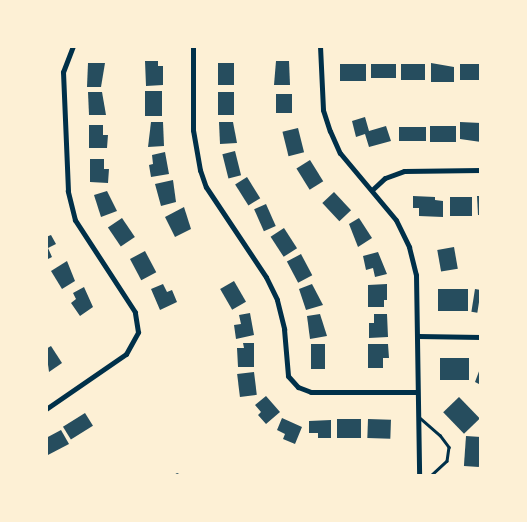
<!DOCTYPE html>
<html>
<head>
<meta charset="utf-8">
<style>
  body { margin:0 }
  #map { position:relative; width:527px; height:522px; overflow:hidden; background:#fdf0d5; font-family:Rubik,sans-serif }
  div>[style] { position:absolute }
  [style*='--x'] { left:calc(var(--x)*1px); top:calc(var(--y)*1px); width:calc(var(--w)*1px); rotate:calc(var(--a)*1deg) }
  .building>* { inset:0; background:#264d5e; transform-origin:0 0 }
  .service>* { height:2.5px; margin:-1.25px; padding:0 1.25px; transform-origin:1.25px; border-radius:1.25px; background:#003049 }
  .minor>* { height:5px; margin:-2.5px; padding:0 2.5px; transform-origin:2.5px; border-radius:2.5px; background:#003049 }
  span { translate:-50% -50%; white-space:nowrap; text-align:center; line-height:1.15; -webkit-text-stroke:5px #fdf0d5; paint-order:stroke }
  .frame { position:absolute; inset:0; border:48px solid #fdf0d5; pointer-events:none }
</style>
</head>
<body>
<div id="map">
  <div class="building">
    <i style="clip-path:polygon(145px 61px,158px 61px,158px 66px,163px 66px,163px 85px,146px 86px)"></i>
    <i style="clip-path:polygon(276px 61px,289px 61px,290px 85px,274px 85px)"></i>
    <i style="clip-path:polygon(88px 63px,105px 63px,101px 87px,87px 87px)"></i>
    <i style="left:218px;top:63px;width:16px;height:22px"></i>
    <i style="clip-path:polygon(431px 63px,454px 67px,454px 82px,431px 82px)"></i>
    <i style="left:340px;top:64px;width:26px;height:17px"></i>
    <i style="left:371px;top:64px;width:25px;height:14px"></i>
    <i style="left:401px;top:64px;width:24px;height:16px"></i>
    <i style="left:460px;top:64px;width:21px;height:16px"></i>
    <i style="left:145px;top:91px;width:17px;height:25px"></i>
    <i style="clip-path:polygon(88px 92px,102px 92px,106px 115px,89px 115px)"></i>
    <i style="left:218px;top:92px;width:16px;height:23px"></i>
    <i style="left:276px;top:94px;width:16px;height:19px"></i>
    <i style="clip-path:polygon(365px 117px,369px 131px,386px 126px,391px 141px,369px 147px,365px 134px,356px 137px,352px 121px)"></i>
    <i style="clip-path:polygon(151px 122px,163px 122px,164px 146px,148px 147px)"></i>
    <i style="clip-path:polygon(219px 122px,233px 122px,237px 143px,220px 144px)"></i>
    <i style="clip-path:polygon(460px 122px,481px 123px,481px 142px,460px 139px)"></i>
    <i style="clip-path:polygon(89px 125px,103px 125px,103px 135px,108px 135px,107px 148px,89px 148px)"></i>
    <i style="left:430px;top:126px;width:26px;height:16px"></i>
    <i style="left:399px;top:127px;width:27px;height:14px"></i>
    <i style="left:298px;top:128px;width:25px;height:16px;rotate:76deg"></i>
    <i style="left:235px;top:151px;width:25px;height:13px;rotate:76deg"></i>
    <i style="clip-path:polygon(165px 152px,169px 174px,151px 177px,149px 165px,153px 164px,152px 155px)"></i>
    <i style="clip-path:polygon(90px 159px,104px 159px,104px 169px,109px 169px,108px 183px,90px 182px)"></i>
    <i style="left:310px;top:160px;width:25px;height:16px;rotate:58deg"></i>
    <i style="left:247px;top:177px;width:25px;height:14px;rotate:58deg"></i>
    <i style="clip-path:polygon(173px 180px,176px 202px,161px 206px,155px 184px)"></i>
    <i style="clip-path:polygon(107px 191px,117px 211px,101px 217px,94px 195px)"></i>
    <i style="left:334px;top:192px;width:25px;height:16px;rotate:47deg"></i>
    <i style="clip-path:polygon(413px 196px,435px 197px,435px 200px,443px 201px,443px 217px,419px 216px,419px 208px,413px 208px)"></i>
    <i style="clip-path:polygon(477px 196px,481px 196px,481px 215px,478px 215px)"></i>
    <i style="left:450px;top:197px;width:22px;height:19px"></i>
    <i style="left:266px;top:204px;width:24px;height:13px;rotate:66deg"></i>
    <i style="clip-path:polygon(184px 207px,191px 229px,175px 237px,165px 217px)"></i>
    <i style="left:122px;top:218px;width:23px;height:17px;rotate:56deg"></i>
    <i style="clip-path:polygon(359px 218px,372px 238px,358px 247px,349px 224px)"></i>
    <i style="left:284px;top:228px;width:24px;height:16px;rotate:57deg"></i>
    <i style="clip-path:polygon(51px 235px,56px 244px,48px 248px,52px 257px,46px 260px,46px 237px)"></i>
    <i style="left:454px;top:247px;width:22px;height:17px;rotate:80deg"></i>
    <i style="left:145px;top:251px;width:24px;height:17px;rotate:62deg"></i>
    <i style="clip-path:polygon(378px 252px,387px 274px,375px 277px,373px 268px,366px 270px,363px 256px)"></i>
    <i style="left:301px;top:254px;width:24px;height:16px;rotate:62deg"></i>
    <i style="clip-path:polygon(67px 261px,75px 281px,62px 289px,51px 271px)"></i>
    <i style="left:234px;top:281px;width:24px;height:16px;rotate:60deg"></i>
    <i style="clip-path:polygon(163px 284px,167px 292px,172px 290px,177px 302px,160px 310px,151px 289px)"></i>
    <i style="clip-path:polygon(312px 284px,323px 305px,306px 310px,299px 289px)"></i>
    <i style="clip-path:polygon(387px 284px,387px 300px,384px 300px,384px 307px,368px 307px,368px 285px)"></i>
    <i style="clip-path:polygon(84px 287px,93px 307px,80px 316px,71px 303px,76px 299px,73px 293px)"></i>
    <i style="left:468px;top:289px;width:22px;height:30px;rotate:90deg"></i>
    <i style="left:475px;top:289px;width:6px;height:23px;rotate:9deg"></i>
    <i style="clip-path:polygon(250px 313px,254px 335px,236px 339px,234px 325px,241px 324px,239px 315px)"></i>
    <i style="clip-path:polygon(320px 314px,327px 336px,310px 339px,307px 316px)"></i>
    <i style="clip-path:polygon(374px 314px,387px 314px,388px 337px,369px 338px,369px 323px,374px 323px)"></i>
    <i style="clip-path:polygon(243px 343px,254px 343px,254px 367px,238px 367px,237px 348px,244px 348px)"></i>
    <i style="left:325px;top:344px;width:25px;height:14px;rotate:90deg"></i>
    <i style="clip-path:polygon(368px 344px,388px 344px,389px 358px,383px 358px,383px 368px,368px 368px)"></i>
    <i style="clip-path:polygon(51px 346px,62px 363px,49px 372px,46px 349px)"></i>
    <i style="left:440px;top:358px;width:29px;height:22px"></i>
    <i style="clip-path:polygon(481px 366px,481px 385px,475px 382px)"></i>
    <i style="left:254px;top:372px;width:23px;height:17px;rotate:83deg"></i>
    <i style="clip-path:polygon(266px 396px,280px 412px,266px 424px,258px 415px,261px 412px,255px 405px)"></i>
    <i style="left:459px;top:397px;width:30px;height:22px;rotate:46deg"></i>
    <i style="left:85px;top:413px;width:15px;height:26px;rotate:58deg"></i>
    <i style="clip-path:polygon(282px 418px,302px 427px,295px 444px,283px 439px,285px 434px,277px 430px)"></i>
    <i style="left:361px;top:419px;width:19px;height:24px;rotate:90deg"></i>
    <i style="left:368px;top:419px;width:23px;height:19px;rotate:2deg"></i>
    <i style="clip-path:polygon(331px 420px,331px 438px,318px 438px,318px 433px,309px 433px,309px 421px)"></i>
    <i style="clip-path:polygon(61px 430px,69px 444px,46px 456px,46px 438px)"></i>
    <i style="left:466px;top:436px;width:15px;height:30px;rotate:4deg"></i>
  </div>
  <div class="service">
    <i style="--x:419;--y:417;--w:28;--a:41"></i>
    <i style="--x:440;--y:435;--w:15;--a:53"></i>
    <i style="--x:449;--y:447;--w:14;--a:98"></i>
    <i style="--x:447;--y:461;--w:22;--a:137"></i>
  </div>
  <div class="minor">
    <i style="--x:193;--y:46;--w:84;--a:90"></i>
    <i style="--x:193;--y:130;--w:41;--a:80.1"></i>
    <i style="--x:200;--y:170;--w:18;--a:71"></i>
    <i style="--x:206;--y:187;--w:108;--a:56.3"></i>
    <i style="--x:266;--y:277;--w:25;--a:64"></i>
    <i style="--x:277;--y:300;--w:30;--a:76"></i>
    <i style="--x:284;--y:329;--w:47;--a:85.1"></i>
    <i style="--x:288;--y:376;--w:15;--a:48"></i>
    <i style="--x:298;--y:387;--w:14;--a:21"></i>
    <i style="--x:311;--y:392;--w:106;--a:0"></i>
    <i style="--x:320;--y:46;--w:64;--a:87.3"></i>
    <i style="--x:323;--y:110;--w:22;--a:72"></i>
    <i style="--x:330;--y:131;--w:24;--a:66"></i>
    <i style="--x:340;--y:153;--w:87;--a:50.1"></i>
    <i style="--x:396;--y:220;--w:30;--a:64"></i>
    <i style="--x:409;--y:247;--w:29;--a:76"></i>
    <i style="--x:416;--y:275;--w:201;--a:89.1"></i>
    <i style="--x:373;--y:189;--w:16;--a:-43"></i>
    <i style="--x:385;--y:178;--w:20;--a:-20"></i>
    <i style="--x:404;--y:171;--w:77;--a:-0.7"></i>
    <i style="--x:418;--y:336;--w:63;--a:0.9"></i>
    <i style="--x:46;--y:409;--w:97;--a:-34.5"></i>
    <i style="--x:126;--y:354;--w:25;--a:-61"></i>
    <i style="--x:138;--y:332;--w:20;--a:-99"></i>
    <i style="--x:135;--y:312;--w:110;--a:-123.1"></i>
    <i style="--x:75;--y:220;--w:30;--a:-104"></i>
    <i style="--x:68;--y:191;--w:119;--a:-92.4"></i>
    <i style="--x:63;--y:72;--w:28;--a:-69"></i>
    <i style="--x:176;--y:476;--w:1;--a:-45"></i>
  </div>
  <div class="frame"></div>
</div>
</body>
</html>
